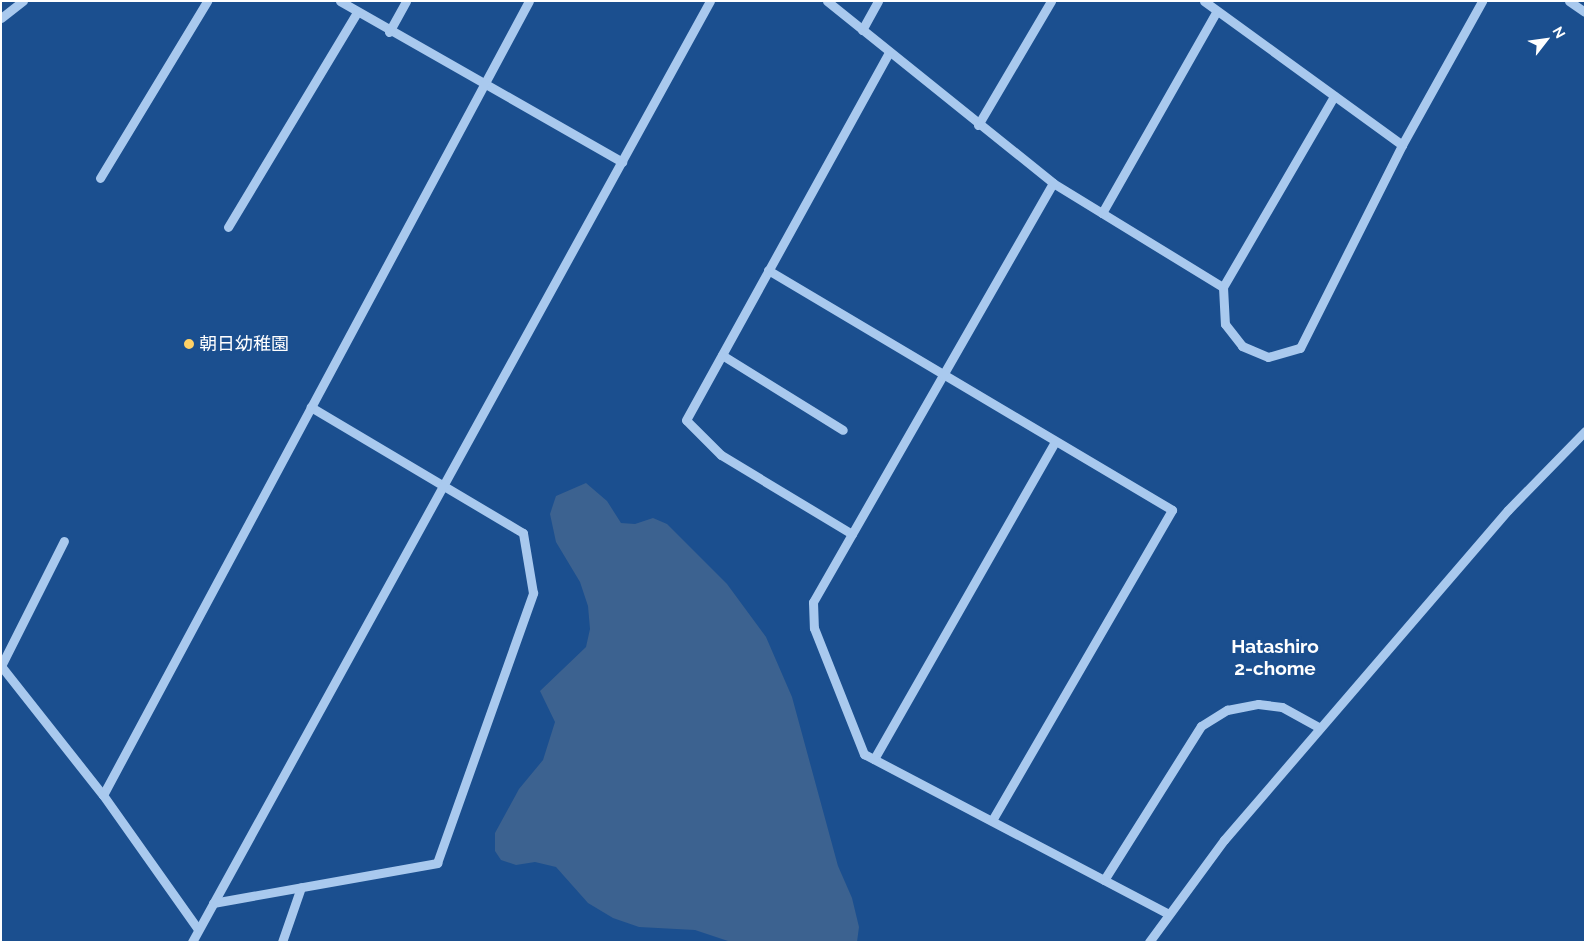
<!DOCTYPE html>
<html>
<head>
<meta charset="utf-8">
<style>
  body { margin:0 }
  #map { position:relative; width:1586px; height:943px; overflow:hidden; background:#1b4f8f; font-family:Raleway,"Noto Sans JP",sans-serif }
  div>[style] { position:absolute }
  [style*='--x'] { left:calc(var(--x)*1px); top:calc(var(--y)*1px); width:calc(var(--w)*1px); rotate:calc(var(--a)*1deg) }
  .water>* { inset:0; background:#3c6290 }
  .minor>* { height:9px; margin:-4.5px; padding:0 4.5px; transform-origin:4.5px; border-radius:4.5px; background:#a9c9ee }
  .dots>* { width:14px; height:14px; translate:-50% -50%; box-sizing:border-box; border:2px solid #1b4f8f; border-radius:50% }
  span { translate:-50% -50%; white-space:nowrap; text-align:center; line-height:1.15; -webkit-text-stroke:4.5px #1b4f8f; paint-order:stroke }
  .poi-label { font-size:18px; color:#fff }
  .left { translate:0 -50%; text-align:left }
  .neighbourhood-label { font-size:19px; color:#fff; font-weight:700 }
  .frame { position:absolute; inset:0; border:2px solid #fff; pointer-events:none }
  .north { position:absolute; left:1521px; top:15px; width:50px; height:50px; -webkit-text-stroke:4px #1b4f8f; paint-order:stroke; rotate:60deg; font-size:14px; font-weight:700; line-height:20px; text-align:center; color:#fff }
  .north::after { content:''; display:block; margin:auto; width:18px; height:22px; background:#fff; clip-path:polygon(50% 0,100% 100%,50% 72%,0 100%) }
</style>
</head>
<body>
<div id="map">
  <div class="water">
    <i style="clip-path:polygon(586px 483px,607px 501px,621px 523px,635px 524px,653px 518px,667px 524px,727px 584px,766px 637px,792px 697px,838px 866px,852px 898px,859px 927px,857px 942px,731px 942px,695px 930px,639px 927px,613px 918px,588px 903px,556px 867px,535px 862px,516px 865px,501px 860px,495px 851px,495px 833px,519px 789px,543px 760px,555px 722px,540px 691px,586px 647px,590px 629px,588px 606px,580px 582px,556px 542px,550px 514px,556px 496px)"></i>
  </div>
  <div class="minor">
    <i style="--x:340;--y:1;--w:325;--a:29.7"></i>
    <i style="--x:827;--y:1;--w:290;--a:38.8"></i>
    <i style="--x:1053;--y:183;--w:199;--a:31.5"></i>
    <i style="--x:1223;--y:287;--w:37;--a:87"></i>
    <i style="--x:1225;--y:324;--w:28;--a:52"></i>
    <i style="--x:1242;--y:346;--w:28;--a:23"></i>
    <i style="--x:1268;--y:357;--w:33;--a:-16"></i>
    <i style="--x:1300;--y:348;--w:227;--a:-63.3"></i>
    <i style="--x:1402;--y:145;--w:165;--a:-60.9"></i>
    <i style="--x:1204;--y:1;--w:245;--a:36"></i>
    <i style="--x:1569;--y:1;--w:19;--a:35"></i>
    <i style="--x:1;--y:18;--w:28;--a:-38"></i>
    <i style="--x:862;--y:30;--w:33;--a:-61"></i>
    <i style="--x:389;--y:32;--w:35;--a:-61"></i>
    <i style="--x:978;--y:125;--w:144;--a:-59.5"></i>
    <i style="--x:100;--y:178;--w:207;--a:-58.8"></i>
    <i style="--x:1053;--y:183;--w:483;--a:119.8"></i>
    <i style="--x:813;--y:602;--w:26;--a:88"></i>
    <i style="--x:814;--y:628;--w:136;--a:68.4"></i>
    <i style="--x:864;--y:754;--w:342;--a:27.7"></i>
    <i style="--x:1102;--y:213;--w:231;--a:-60.4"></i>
    <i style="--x:228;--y:227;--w:251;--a:-59"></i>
    <i style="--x:768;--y:270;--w:470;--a:30.7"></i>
    <i style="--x:1172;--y:510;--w:359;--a:120.1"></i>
    <i style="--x:1223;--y:287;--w:221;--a:-59.8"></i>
    <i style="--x:722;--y:355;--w:142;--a:31.8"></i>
    <i style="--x:852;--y:534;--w:153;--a:-148.9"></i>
    <i style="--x:721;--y:455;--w:49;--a:-135"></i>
    <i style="--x:686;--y:420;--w:420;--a:-61.1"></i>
    <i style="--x:1;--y:666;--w:164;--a:51.7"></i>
    <i style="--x:103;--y:795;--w:164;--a:54.7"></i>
    <i style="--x:1;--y:666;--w:140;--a:-63.3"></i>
    <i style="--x:874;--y:759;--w:365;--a:-60.3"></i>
    <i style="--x:103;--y:795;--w:901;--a:-61.79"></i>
    <i style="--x:1104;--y:880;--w:182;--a:-57.8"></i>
    <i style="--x:1201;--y:726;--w:31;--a:-32"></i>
    <i style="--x:1227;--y:710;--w:32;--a:-11"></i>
    <i style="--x:1258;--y:704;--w:24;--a:7"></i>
    <i style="--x:1282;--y:707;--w:43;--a:28.9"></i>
    <i style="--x:213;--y:903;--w:228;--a:-10.1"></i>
    <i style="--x:437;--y:863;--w:287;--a:-70.4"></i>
    <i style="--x:533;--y:593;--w:61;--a:-99.5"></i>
    <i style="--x:523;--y:533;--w:247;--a:-149.3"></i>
    <i style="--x:192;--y:942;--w:1074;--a:-61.17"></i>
    <i style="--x:282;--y:942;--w:58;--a:-70.9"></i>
    <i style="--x:1149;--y:942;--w:127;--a:-53.7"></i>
    <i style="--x:1224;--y:840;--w:435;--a:-49.3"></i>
    <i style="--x:1508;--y:510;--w:110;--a:-45.7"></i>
  </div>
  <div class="dots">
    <i style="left:189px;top:344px;background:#ffd166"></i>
  </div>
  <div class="poi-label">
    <span class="left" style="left:199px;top:344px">朝日幼稚園</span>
  </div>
  <div class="neighbourhood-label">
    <span style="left:1275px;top:658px">Hatashiro<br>2-chome</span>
  </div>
  <div class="frame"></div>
  <div class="north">N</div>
</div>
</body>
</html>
